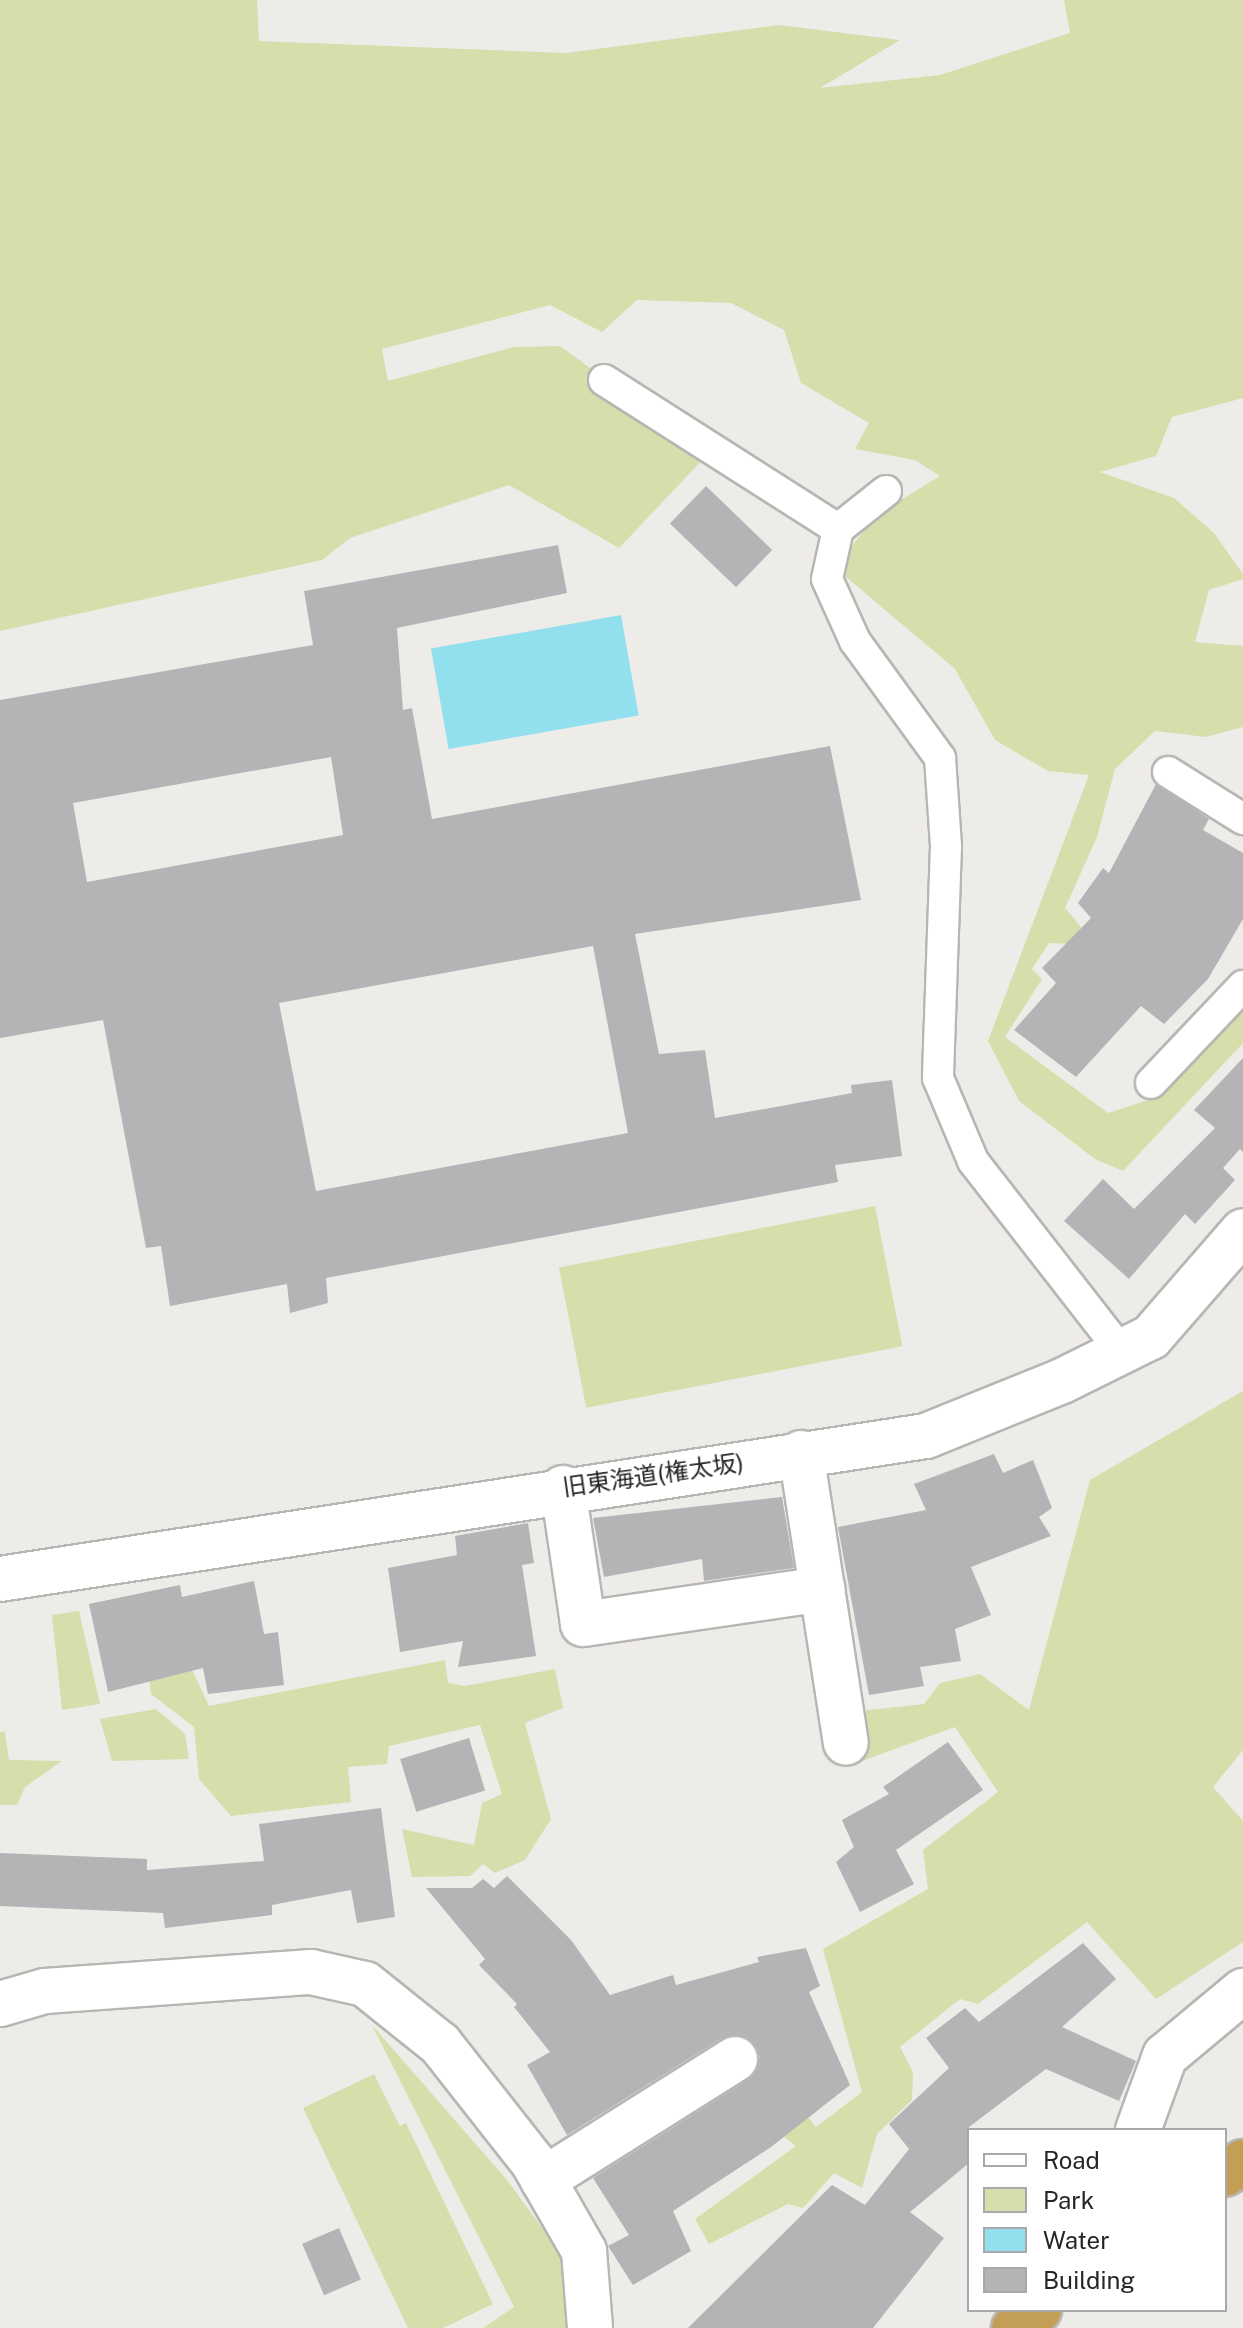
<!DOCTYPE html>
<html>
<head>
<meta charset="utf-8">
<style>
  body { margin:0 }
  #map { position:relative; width:1243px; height:2328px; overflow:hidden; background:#eeece9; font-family:"Public Sans","Noto Sans JP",sans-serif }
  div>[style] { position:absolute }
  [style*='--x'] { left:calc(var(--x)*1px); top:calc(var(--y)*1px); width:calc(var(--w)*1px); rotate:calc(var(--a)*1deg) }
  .green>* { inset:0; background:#d6deab; transform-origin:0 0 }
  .water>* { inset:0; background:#92e0ee; transform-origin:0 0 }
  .building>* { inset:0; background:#b5b3b5; transform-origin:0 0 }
  .roads { filter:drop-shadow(2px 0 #b8b6b3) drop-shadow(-2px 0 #b8b6b3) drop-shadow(0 2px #b8b6b3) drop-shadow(0 -2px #b8b6b3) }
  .service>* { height:30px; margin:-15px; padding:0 15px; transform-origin:15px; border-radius:15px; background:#fff }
  .minor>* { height:44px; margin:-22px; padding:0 22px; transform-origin:22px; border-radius:22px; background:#fff }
  .trunk>* { height:44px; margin:-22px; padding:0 22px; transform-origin:22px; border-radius:22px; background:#c39f56 }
  span { translate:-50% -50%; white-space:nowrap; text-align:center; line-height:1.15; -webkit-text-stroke:8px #fff; paint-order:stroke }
  .street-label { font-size:24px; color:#262525 }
  .legend { position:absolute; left:967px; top:2128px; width:260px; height:184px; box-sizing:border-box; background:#fff; border:2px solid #a8a8a8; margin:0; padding:10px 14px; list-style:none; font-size:24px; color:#262525 }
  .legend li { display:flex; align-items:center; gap:16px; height:40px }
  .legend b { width:40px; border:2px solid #a8a8a8 }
</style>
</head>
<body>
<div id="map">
  <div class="green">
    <i style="clip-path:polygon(0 0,257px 0,259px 41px,566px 53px,779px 25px,900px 40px,820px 88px,940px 75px,1070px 33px,1064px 0,1243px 0,1243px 398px,1172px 417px,1156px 456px,1100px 472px,1174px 498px,1214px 533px,1243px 574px,1243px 579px,1209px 590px,1195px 642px,1243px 646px,1243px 727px,1206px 737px,1155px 731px,1115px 769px,1097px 837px,1065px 908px,1081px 927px,1074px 944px,1049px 943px,1032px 969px,1042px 979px,1005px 1037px,1108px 1113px,1161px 1096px,1243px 1011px,1243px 1043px,1123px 1171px,1095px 1159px,1019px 1101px,988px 1041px,1089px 775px,1048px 771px,995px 740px,955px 669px,845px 576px,851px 547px,876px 515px,940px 476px,915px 460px,855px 449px,869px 423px,801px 383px,784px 330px,731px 303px,637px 300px,602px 332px,550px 305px,382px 349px,388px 381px,514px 347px,560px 346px,708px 454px,619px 548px,509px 485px,350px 538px,322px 560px,0 631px)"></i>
    <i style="left:875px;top:1206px;width:143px;height:322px;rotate:79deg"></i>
    <i style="clip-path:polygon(1243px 1391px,1243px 1750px,1213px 1787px,1243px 1821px,1243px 1942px,1156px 1999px,1087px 1922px,978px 2004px,960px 1999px,900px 2047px,913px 2072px,912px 2100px,877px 2134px,862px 2188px,834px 2173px,803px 2208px,788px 2204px,709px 2244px,695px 2219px,796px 2146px,779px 2133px,808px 2117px,816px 2127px,862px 2092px,823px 1949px,928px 1889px,923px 1850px,998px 1792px,955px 1727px,862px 1761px,860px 1711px,924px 1704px,940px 1683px,980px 1674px,1029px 1710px,1090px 1480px)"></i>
    <i style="clip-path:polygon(79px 1611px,100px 1704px,62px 1710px,52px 1615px)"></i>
    <i style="clip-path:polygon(187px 1659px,209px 1706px,445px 1660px,448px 1683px,465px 1686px,555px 1669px,563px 1708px,525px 1723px,551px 1819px,525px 1860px,495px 1873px,483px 1864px,470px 1876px,412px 1877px,402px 1829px,474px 1845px,482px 1803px,502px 1794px,480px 1725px,389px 1746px,387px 1764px,348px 1767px,351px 1802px,231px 1816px,199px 1779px,194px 1727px,151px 1694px,148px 1670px)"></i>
    <i style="clip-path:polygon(156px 1709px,185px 1734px,189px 1759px,112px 1761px,100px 1719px)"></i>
    <i style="clip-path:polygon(0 1732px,5px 1732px,9px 1760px,62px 1761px,25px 1787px,17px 1805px,0 1805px)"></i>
    <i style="clip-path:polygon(372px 2025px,507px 2180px,574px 2272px,577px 2328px,483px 2328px,514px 2307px)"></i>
    <i style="clip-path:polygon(374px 2074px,400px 2126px,406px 2123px,493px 2304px,443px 2328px,408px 2328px,303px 2108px)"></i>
  </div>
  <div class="water">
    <i style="left:621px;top:615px;width:102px;height:193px;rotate:80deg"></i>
  </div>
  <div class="building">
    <i style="left:706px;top:486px;width:92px;height:52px;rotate:44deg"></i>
    <i style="clip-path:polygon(evenodd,558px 545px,567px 593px,397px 628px,403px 710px,412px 708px,432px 819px,830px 746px,861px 900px,635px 934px,659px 1054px,705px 1050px,715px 1118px,852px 1093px,851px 1085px,892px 1080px,902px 1156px,835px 1165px,838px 1182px,326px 1278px,328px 1303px,290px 1313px,287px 1284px,170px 1306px,161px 1246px,146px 1248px,103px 1020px,0 1038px,0 700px,313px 645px,304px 591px,558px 545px,331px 757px,343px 835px,87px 882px,73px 803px,331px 757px,558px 545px,593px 946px,628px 1133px,316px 1191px,279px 1003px,593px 946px)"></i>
    <i style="clip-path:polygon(1156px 784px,1209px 819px,1203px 830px,1243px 853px,1243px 919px,1208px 979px,1164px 1024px,1141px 1006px,1076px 1077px,1014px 1030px,1056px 983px,1042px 968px,1091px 918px,1078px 903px,1103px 868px,1109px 873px)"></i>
    <i style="clip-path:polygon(1243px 1058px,1243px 1152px,1240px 1149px,1223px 1168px,1235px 1180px,1195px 1224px,1185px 1214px,1129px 1279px,1064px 1221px,1103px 1179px,1134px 1209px,1215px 1128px,1194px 1110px)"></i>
    <i style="clip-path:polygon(994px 1454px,1003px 1473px,1033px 1460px,1052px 1508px,1039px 1517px,1051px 1536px,971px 1567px,991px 1615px,955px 1629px,961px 1661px,920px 1667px,924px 1686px,869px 1695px,838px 1527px,926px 1510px,914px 1484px)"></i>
    <i style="clip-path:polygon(782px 1497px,794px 1568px,704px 1581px,702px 1559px,604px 1577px,593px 1518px)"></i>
    <i style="clip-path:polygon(528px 1523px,534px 1563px,522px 1565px,536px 1656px,458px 1667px,463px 1641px,400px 1652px,388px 1568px,457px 1555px,455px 1536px)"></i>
    <i style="clip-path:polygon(254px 1581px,264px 1634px,278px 1632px,284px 1685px,208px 1694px,203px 1668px,108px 1692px,89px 1604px,180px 1585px,182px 1597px)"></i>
    <i style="left:469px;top:1738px;width:55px;height:72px;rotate:73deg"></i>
    <i style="clip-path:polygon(948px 1742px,983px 1790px,896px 1850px,914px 1884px,860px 1912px,836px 1862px,854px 1847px,842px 1820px,889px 1794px,883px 1787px)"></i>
    <i style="clip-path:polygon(381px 1808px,395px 1917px,357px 1923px,351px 1890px,272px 1905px,272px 1915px,165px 1928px,163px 1913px,0 1906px,0 1853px,147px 1859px,147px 1870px,264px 1861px,259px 1824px)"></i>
    <i style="clip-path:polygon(507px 1876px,571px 1940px,610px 1995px,673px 1975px,676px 1985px,759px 1962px,757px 1957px,806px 1948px,820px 1986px,809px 1992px,850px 2085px,771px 2147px,673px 2211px,691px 2251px,633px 2285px,608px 2246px,629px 2235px,593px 2178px,748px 2080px,760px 2057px,747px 2037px,722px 2038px,567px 2135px,527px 2065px,550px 2052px,514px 2007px,517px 2004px,479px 1965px,485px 1959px,426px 1888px,472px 1888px,483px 1879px,494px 1888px)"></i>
    <i style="clip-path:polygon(1083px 1943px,1116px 1979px,1062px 2027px,1136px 2061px,1119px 2101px,1046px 2069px,969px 2127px,969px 2163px,910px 2212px,944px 2238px,873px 2328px,688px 2328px,832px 2185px,865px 2205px,909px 2149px,889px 2124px,949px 2068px,926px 2038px,965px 2008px,979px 2022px)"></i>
    <i style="left:339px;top:2228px;width:56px;height:40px;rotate:67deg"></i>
  </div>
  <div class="roads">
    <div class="service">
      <i style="--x:604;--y:380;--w:277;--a:32.5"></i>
      <i style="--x:886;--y:491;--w:61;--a:141.6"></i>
      <i style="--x:838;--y:529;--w:51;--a:102.4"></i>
      <i style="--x:827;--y:579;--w:68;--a:65.7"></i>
      <i style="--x:855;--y:641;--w:145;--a:54"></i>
      <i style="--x:940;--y:758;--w:88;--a:86.1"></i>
      <i style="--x:946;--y:846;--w:232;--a:92"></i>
      <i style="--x:938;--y:1078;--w:90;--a:67.1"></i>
      <i style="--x:973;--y:1161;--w:241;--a:52.1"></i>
      <i style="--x:1168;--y:772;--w:89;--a:32.1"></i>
      <i style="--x:1151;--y:1083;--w:134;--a:-46.5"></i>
    </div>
    <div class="minor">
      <i style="--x:801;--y:1453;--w:293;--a:81.2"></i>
      <i style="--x:563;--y:1488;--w:137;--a:81.6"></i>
      <i style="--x:583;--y:1624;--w:242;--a:-8.3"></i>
      <i style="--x:0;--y:1579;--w:937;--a:-8.78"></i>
      <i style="--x:926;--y:1436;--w:147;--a:-22"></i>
      <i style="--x:1062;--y:1381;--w:99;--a:-26.3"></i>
      <i style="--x:1151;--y:1337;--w:140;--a:-49"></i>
      <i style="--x:0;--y:2004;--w:47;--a:-16.1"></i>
      <i style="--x:45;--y:1991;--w:267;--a:-4.1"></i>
      <i style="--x:311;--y:1972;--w:55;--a:12.5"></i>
      <i style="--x:365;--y:1984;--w:96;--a:38.7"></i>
      <i style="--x:440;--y:2044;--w:150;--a:51.8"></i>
      <i style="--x:533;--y:2162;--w:103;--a:60.2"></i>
      <i style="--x:584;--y:2251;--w:77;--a:85.5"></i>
      <i style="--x:1138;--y:2130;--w:79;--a:-70"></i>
      <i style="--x:1165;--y:2056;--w:102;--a:-39.8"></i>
      <i style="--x:543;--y:2180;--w:227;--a:-32.2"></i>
    </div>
    <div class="trunk">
      <i style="--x:1225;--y:2174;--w:22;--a:-34"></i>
      <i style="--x:1014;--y:2328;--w:31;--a:-36"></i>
    </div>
  </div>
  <div class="street-label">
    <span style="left:653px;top:1475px;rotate:-8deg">旧東海道(権太坂)</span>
  </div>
  <ul class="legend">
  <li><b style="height:10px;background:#fff"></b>Road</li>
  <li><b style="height:22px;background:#d6deab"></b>Park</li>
  <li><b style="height:22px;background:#92e0ee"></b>Water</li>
  <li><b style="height:22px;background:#b5b3b5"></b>Building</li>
  </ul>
</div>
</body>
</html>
